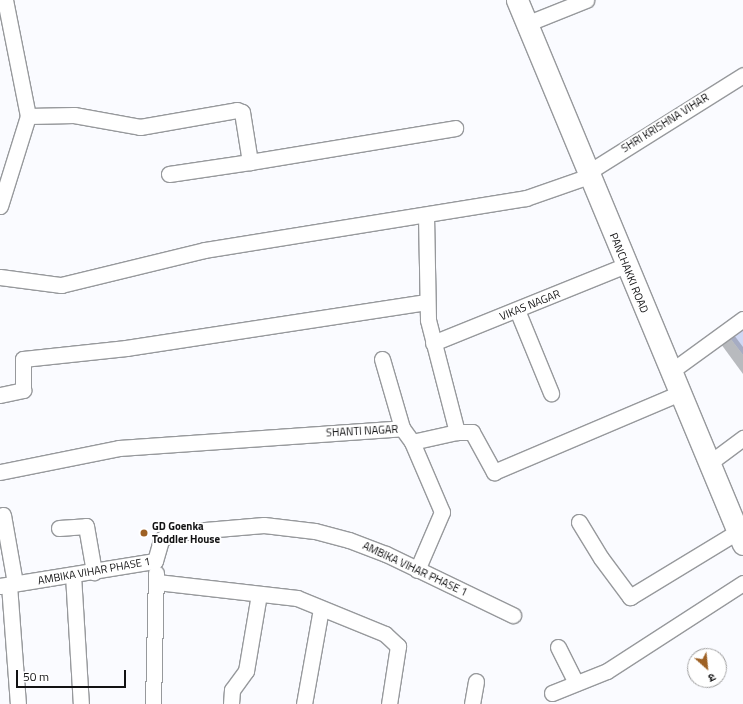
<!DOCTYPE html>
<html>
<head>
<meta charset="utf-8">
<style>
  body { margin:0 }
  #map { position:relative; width:743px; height:704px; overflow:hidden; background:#fafbff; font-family:"Titillium Web","Noto Sans Devanagari",sans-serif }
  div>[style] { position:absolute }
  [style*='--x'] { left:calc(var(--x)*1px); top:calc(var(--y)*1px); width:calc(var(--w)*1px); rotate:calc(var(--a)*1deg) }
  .green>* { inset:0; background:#d0d8f4 }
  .shadow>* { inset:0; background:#0003 }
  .building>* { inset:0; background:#b8babe }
  .roads { filter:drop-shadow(1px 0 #97999c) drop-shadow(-1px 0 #97999c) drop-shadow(0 1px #97999c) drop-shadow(0 -1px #97999c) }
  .minor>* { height:15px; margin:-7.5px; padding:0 7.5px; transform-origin:7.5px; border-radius:7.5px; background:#fff }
  .secondary>* { height:21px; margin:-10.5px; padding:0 10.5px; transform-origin:10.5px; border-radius:10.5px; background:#fff }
  .dots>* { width:11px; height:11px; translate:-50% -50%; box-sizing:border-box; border:2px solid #fff; border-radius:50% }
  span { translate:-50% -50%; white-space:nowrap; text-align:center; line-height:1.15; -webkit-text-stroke:3.5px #fff; paint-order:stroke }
  .street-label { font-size:11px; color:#121213 }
  .poi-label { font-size:11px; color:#121213; font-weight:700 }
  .left { translate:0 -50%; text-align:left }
  .north { position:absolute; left:687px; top:648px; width:40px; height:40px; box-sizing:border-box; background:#fff; border:1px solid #a0a0a1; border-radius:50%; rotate:153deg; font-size:11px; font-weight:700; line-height:16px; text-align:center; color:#121213 }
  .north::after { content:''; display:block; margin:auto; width:14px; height:18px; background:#9e6124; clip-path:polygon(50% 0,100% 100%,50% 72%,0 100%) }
  .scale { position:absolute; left:16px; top:670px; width:110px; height:18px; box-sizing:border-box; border:2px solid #121213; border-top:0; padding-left:5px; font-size:12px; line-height:14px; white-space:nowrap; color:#121213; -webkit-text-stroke:3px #fff; paint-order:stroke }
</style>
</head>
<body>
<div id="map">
  <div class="green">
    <i style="clip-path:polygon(743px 328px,743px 355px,730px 338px)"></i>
  </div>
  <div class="shadow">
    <i style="clip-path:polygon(734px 335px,743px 347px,743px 373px,726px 341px)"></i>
  </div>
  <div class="building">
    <i style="clip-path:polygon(730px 338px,743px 355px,743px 374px,721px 344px)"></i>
  </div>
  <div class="roads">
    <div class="minor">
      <i style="--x:526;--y:24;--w:65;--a:-21.8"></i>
      <i style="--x:28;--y:116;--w:46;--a:-1.2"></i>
      <i style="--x:74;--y:115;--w:67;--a:10.3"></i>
      <i style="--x:140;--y:127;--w:98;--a:-9.9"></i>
      <i style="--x:237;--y:110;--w:5;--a:22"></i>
      <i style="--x:242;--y:112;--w:51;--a:80.9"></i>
      <i style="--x:250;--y:162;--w:208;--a:-9.4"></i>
      <i style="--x:587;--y:173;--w:184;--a:-32.1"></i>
      <i style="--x:169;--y:174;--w:82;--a:-8.4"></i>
      <i style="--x:0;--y:206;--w:94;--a:-72.7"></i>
      <i style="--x:28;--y:116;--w:118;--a:-101.2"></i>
      <i style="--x:426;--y:215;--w:105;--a:88.9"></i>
      <i style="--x:428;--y:320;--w:116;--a:75.5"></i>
      <i style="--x:0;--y:277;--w:62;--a:7.5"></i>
      <i style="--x:61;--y:285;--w:148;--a:-13.7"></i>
      <i style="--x:205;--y:250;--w:325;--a:-9.2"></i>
      <i style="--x:526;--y:198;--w:67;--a:-19.2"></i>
      <i style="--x:517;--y:310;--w:90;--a:67.7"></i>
      <i style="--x:433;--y:343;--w:208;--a:-22"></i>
      <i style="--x:382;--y:359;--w:72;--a:73.8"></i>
      <i style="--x:670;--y:372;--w:90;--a:-36"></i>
      <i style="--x:0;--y:395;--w:24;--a:-12"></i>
      <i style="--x:23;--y:390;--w:31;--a:-90"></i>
      <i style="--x:23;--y:359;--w:104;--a:-6.1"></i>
      <i style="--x:126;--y:348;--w:304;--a:-8.7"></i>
      <i style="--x:412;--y:442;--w:76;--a:66.8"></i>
      <i style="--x:442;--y:512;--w:63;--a:113.3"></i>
      <i style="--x:708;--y:464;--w:44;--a:-36.6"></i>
      <i style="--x:0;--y:472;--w:121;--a:-11.4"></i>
      <i style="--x:119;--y:448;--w:284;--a:-4"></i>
      <i style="--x:402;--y:428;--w:17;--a:54"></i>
      <i style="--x:412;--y:442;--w:46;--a:-12.5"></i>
      <i style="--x:457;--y:432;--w:15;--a:0"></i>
      <i style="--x:472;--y:432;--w:46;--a:61.2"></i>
      <i style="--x:494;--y:472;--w:200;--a:-23"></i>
      <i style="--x:3;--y:515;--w:69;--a:80"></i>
      <i style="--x:579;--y:522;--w:42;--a:58.6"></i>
      <i style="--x:601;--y:558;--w:49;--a:53.4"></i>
      <i style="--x:630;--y:597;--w:125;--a:-31.3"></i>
      <i style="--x:59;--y:528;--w:27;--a:-4"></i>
      <i style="--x:86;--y:526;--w:47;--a:80.1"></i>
      <i style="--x:73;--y:575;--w:129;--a:86.5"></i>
      <i style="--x:157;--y:582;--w:141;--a:6.5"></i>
      <i style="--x:297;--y:598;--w:95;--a:22.2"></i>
      <i style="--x:385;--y:634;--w:18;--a:43"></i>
      <i style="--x:398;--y:646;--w:59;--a:98.8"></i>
      <i style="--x:9;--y:585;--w:119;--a:85.7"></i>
      <i style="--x:0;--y:586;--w:157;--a:-9.2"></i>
      <i style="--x:155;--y:561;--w:22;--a:-74"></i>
      <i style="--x:161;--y:540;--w:11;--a:-38"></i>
      <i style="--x:170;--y:533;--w:94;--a:-4.9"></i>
      <i style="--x:264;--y:525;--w:51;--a:6.7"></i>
      <i style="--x:315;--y:531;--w:35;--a:15"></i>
      <i style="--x:349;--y:540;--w:40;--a:21"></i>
      <i style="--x:386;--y:554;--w:141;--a:25.7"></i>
      <i style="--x:558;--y:647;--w:40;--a:63.4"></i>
      <i style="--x:552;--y:693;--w:59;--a:-21.8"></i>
      <i style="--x:607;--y:671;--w:162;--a:-32.9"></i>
      <i style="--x:153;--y:704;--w:131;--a:-88.7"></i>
      <i style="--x:231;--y:704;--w:14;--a:-86"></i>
      <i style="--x:232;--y:690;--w:24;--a:-54"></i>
      <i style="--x:246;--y:671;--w:78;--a:-80.4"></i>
      <i style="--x:304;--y:704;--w:97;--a:-79.9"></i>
      <i style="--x:472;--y:704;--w:23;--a:-80"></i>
    </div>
    <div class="secondary">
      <i style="--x:517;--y:0;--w:589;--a:67.44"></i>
    </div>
  </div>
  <div class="dots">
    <i style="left:144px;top:533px;background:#9e6124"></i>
  </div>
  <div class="street-label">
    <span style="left:665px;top:123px;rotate:-32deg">SHRI KRISHNA VIHAR</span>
    <span style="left:629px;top:273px;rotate:68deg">PANCHAKKI ROAD</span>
    <span style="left:530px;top:305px;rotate:-22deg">VIKAS NAGAR</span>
    <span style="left:362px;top:431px;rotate:-3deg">SHANTI NAGAR</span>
    <span style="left:415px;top:569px;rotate:25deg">AMBIKA VIHAR PHASE 1</span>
    <span style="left:94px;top:571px;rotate:-10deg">AMBIKA VIHAR PHASE 1</span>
  </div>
  <div class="poi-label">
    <span class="left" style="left:152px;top:533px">GD Goenka<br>Toddler House</span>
  </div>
  <div class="north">उ</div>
  <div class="scale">50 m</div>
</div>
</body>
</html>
